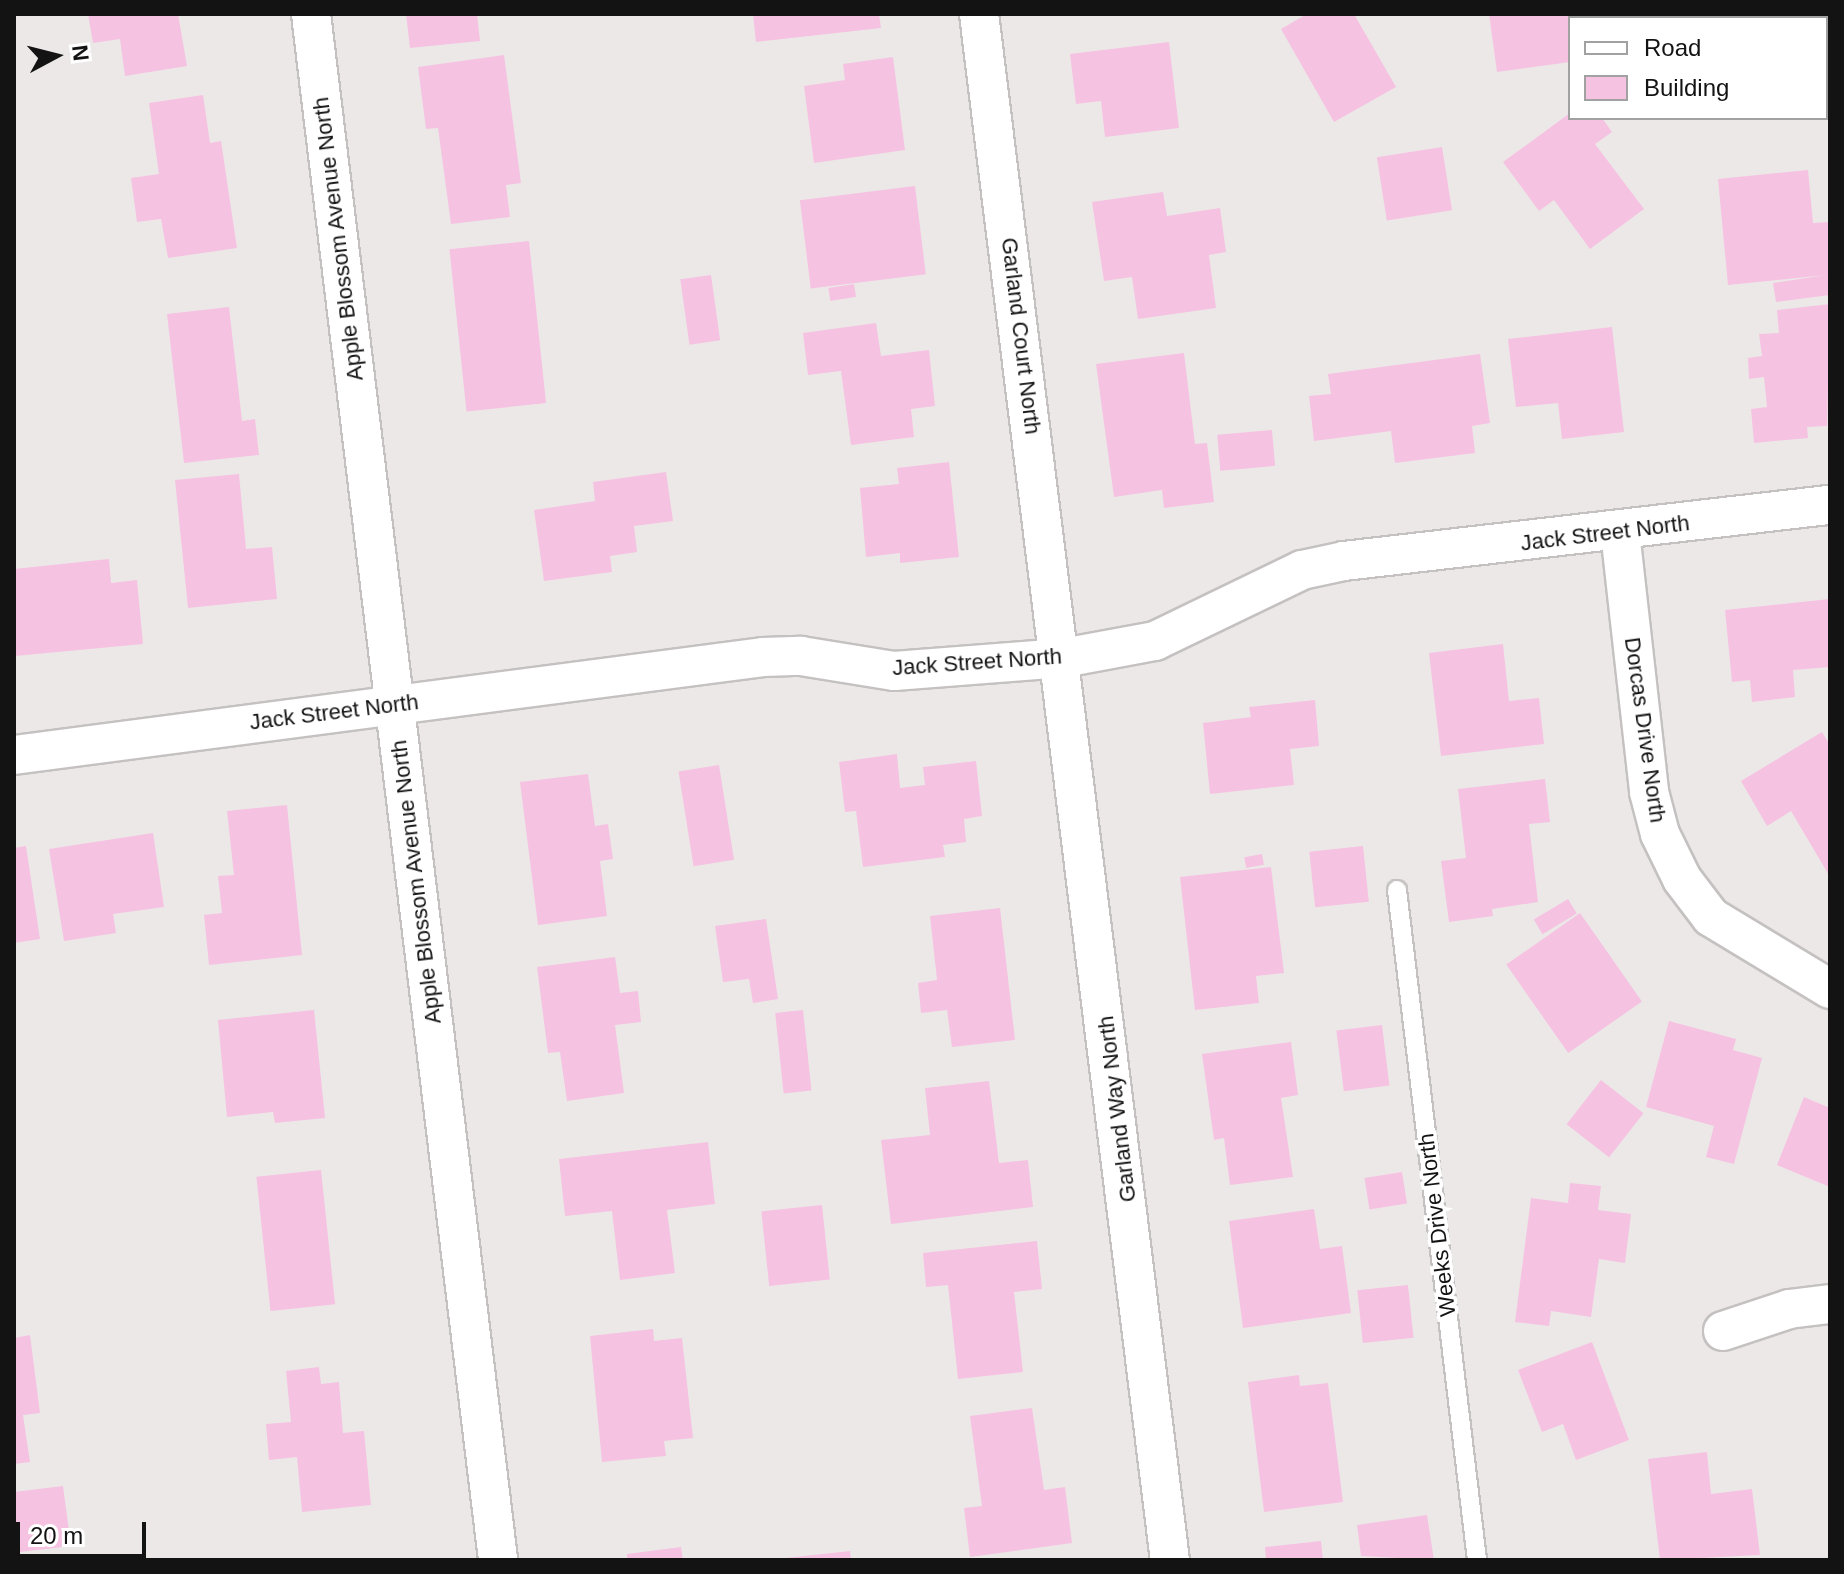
<!DOCTYPE html>
<html>
<head>
<meta charset="utf-8">
<style>
  body { margin:0 }
  #map { position:relative; width:1844px; height:1574px; overflow:hidden; background:#ece8e8; font-family:Helvetica,sans-serif }
  div>[style] { position:absolute }
  [style*='--x'] { left:calc(var(--x)*1px); top:calc(var(--y)*1px); width:calc(var(--w)*1px); rotate:calc(var(--a)*1deg) }
  .building>* { inset:0; background:#f6c2e1; transform-origin:0 0 }
  .roads { filter:drop-shadow(2px 0 #c5c1c1) drop-shadow(-2px 0 #c5c1c1) drop-shadow(0 2px #c5c1c1) drop-shadow(0 -2px #c5c1c1) }
  .service>* { height:18px; margin:-9px; padding:0 9px; transform-origin:9px; border-radius:9px; background:#fff }
  .minor>* { height:38px; margin:-19px; padding:0 19px; transform-origin:19px; border-radius:19px; background:#fff }
  span { translate:-50% -50%; white-space:nowrap; text-align:center; line-height:1.15; -webkit-text-stroke:7px #fff; paint-order:stroke }
  .street-label { font-size:22px; color:#141313 }
  .frame { position:absolute; inset:0; border:16px solid #141313; pointer-events:none }
  .legend { position:absolute; left:1568px; top:16px; width:260px; height:104px; box-sizing:border-box; background:#fff; border:2px solid #a1a1a1; margin:0; padding:10px 14px; list-style:none; font-size:24px; color:#141313 }
  .legend li { display:flex; align-items:center; gap:16px; height:40px }
  .legend b { width:40px; border:2px solid #a1a1a1 }
  .north { position:absolute; left:16px; top:16px; width:80px; height:80px; -webkit-text-stroke:6px #fff; paint-order:stroke; rotate:83deg; font-size:22px; font-weight:700; line-height:32px; text-align:center; color:#141313 }
  .north::after { content:''; display:block; margin:auto; width:28px; height:36px; background:#141313; clip-path:polygon(50% 0,100% 100%,50% 72%,0 100%) }
  .scale { position:absolute; left:16px; top:1522px; width:130px; height:36px; box-sizing:border-box; border:4px solid #141313; border-top:0; padding-left:10px; font-size:24px; line-height:28px; white-space:nowrap; color:#141313; -webkit-text-stroke:6px #fff; paint-order:stroke }
</style>
</head>
<body>
<div id="map">
  <div class="building">
    <i style="clip-path:polygon(88px 14px,178px 14px,187px 66px,125px 76px,120px 39px,93px 43px)"></i>
    <i style="clip-path:polygon(406px 14px,477px 14px,480px 41px,410px 48px)"></i>
    <i style="clip-path:polygon(753px 14px,879px 14px,881px 28px,756px 42px)"></i>
    <i style="clip-path:polygon(1307px 14px,1354px 14px,1396px 87px,1334px 122px,1281px 29px)"></i>
    <i style="clip-path:polygon(1489px 14px,1571px 14px,1570px 62px,1497px 72px)"></i>
    <i style="clip-path:polygon(1169px 42px,1179px 128px,1105px 137px,1101px 101px,1076px 104px,1070px 54px)"></i>
    <i style="clip-path:polygon(504px 55px,521px 183px,506px 185px,510px 217px,451px 224px,438px 128px,426px 129px,418px 67px)"></i>
    <i style="clip-path:polygon(893px 57px,905px 150px,814px 163px,804px 86px,845px 80px,843px 64px)"></i>
    <i style="clip-path:polygon(203px 95px,210px 143px,221px 141px,237px 248px,168px 258px,161px 219px,137px 222px,131px 178px,159px 174px,149px 103px)"></i>
    <i style="clip-path:polygon(1570px 113px,1570px 118px,1602px 118px,1612px 132px,1595px 144px,1644px 209px,1590px 249px,1554px 200px,1539px 211px,1503px 162px)"></i>
    <i style="left:1442px;top:147px;width:64px;height:66px;rotate:81deg"></i>
    <i style="clip-path:polygon(1808px 170px,1813px 223px,1830px 222px,1830px 295px,1776px 302px,1773px 283px,1826px 275px,1728px 285px,1718px 179px)"></i>
    <i style="left:915px;top:186px;width:89px;height:116px;rotate:83deg"></i>
    <i style="clip-path:polygon(1163px 192px,1167px 216px,1220px 208px,1226px 252px,1209px 255px,1216px 308px,1138px 319px,1132px 277px,1104px 281px,1092px 202px)"></i>
    <i style="left:529px;top:241px;width:163px;height:80px;rotate:84deg"></i>
    <i style="left:711px;top:275px;width:66px;height:31px;rotate:82deg"></i>
    <i style="left:854px;top:284px;width:13px;height:26px;rotate:81deg"></i>
    <i style="clip-path:polygon(1830px 304px,1827px 426px,1807px 427px,1808px 438px,1754px 443px,1751px 409px,1767px 407px,1764px 377px,1749px 379px,1748px 358px,1762px 356px,1759px 334px,1779px 333px,1777px 310px)"></i>
    <i style="clip-path:polygon(229px 307px,242px 421px,255px 419px,259px 455px,184px 463px,167px 314px)"></i>
    <i style="clip-path:polygon(876px 323px,881px 356px,929px 350px,935px 406px,911px 409px,914px 437px,851px 445px,841px 371px,808px 375px,803px 333px)"></i>
    <i style="clip-path:polygon(1612px 327px,1624px 432px,1562px 439px,1558px 403px,1516px 407px,1508px 339px)"></i>
    <i style="clip-path:polygon(1184px 353px,1195px 444px,1207px 443px,1214px 502px,1164px 508px,1162px 490px,1114px 497px,1096px 364px)"></i>
    <i style="clip-path:polygon(1480px 354px,1490px 423px,1472px 426px,1475px 453px,1395px 463px,1391px 431px,1314px 441px,1309px 396px,1331px 394px,1328px 374px)"></i>
    <i style="left:1272px;top:430px;width:36px;height:55px;rotate:85deg"></i>
    <i style="clip-path:polygon(949px 462px,959px 557px,900px 563px,900px 553px,866px 557px,860px 488px,899px 484px,897px 468px)"></i>
    <i style="clip-path:polygon(666px 472px,673px 521px,634px 526px,637px 552px,610px 556px,612px 572px,544px 581px,534px 510px,595px 501px,593px 482px)"></i>
    <i style="clip-path:polygon(239px 474px,246px 549px,272px 547px,277px 599px,188px 608px,175px 480px)"></i>
    <i style="clip-path:polygon(109px 559px,111px 583px,137px 580px,143px 644px,15px 656px,14px 569px)"></i>
    <i style="clip-path:polygon(1830px 599px,1830px 667px,1793px 670px,1795px 697px,1752px 702px,1750px 680px,1732px 682px,1725px 610px)"></i>
    <i style="clip-path:polygon(1503px 644px,1509px 701px,1539px 698px,1544px 744px,1441px 756px,1429px 653px)"></i>
    <i style="clip-path:polygon(1315px 700px,1319px 746px,1290px 749px,1294px 785px,1210px 794px,1203px 723px,1251px 717px,1249px 707px)"></i>
    <i style="clip-path:polygon(1822px 732px,1830px 745px,1830px 877px,1791px 811px,1767px 826px,1741px 781px)"></i>
    <i style="clip-path:polygon(897px 754px,900px 788px,925px 785px,923px 767px,976px 761px,982px 816px,964px 819px,966px 842px,943px 845px,945px 857px,863px 867px,856px 811px,845px 812px,839px 762px)"></i>
    <i style="left:719px;top:765px;width:96px;height:41px;rotate:81deg"></i>
    <i style="clip-path:polygon(588px 774px,595px 826px,608px 824px,613px 859px,600px 861px,607px 916px,538px 925px,520px 782px)"></i>
    <i style="clip-path:polygon(1545px 779px,1550px 822px,1529px 824px,1538px 902px,1492px 909px,1493px 916px,1449px 922px,1441px 861px,1466px 858px,1458px 789px)"></i>
    <i style="clip-path:polygon(287px 805px,302px 955px,209px 965px,204px 915px,222px 913px,218px 876px,234px 875px,227px 811px)"></i>
    <i style="clip-path:polygon(153px 833px,164px 907px,113px 914px,116px 933px,64px 941px,49px 849px)"></i>
    <i style="clip-path:polygon(26px 846px,40px 939px,14px 943px,14px 848px)"></i>
    <i style="left:1363px;top:846px;width:56px;height:54px;rotate:84deg"></i>
    <i style="left:1262px;top:854px;width:11px;height:18px;rotate:80deg"></i>
    <i style="clip-path:polygon(1271px 867px,1284px 973px,1256px 976px,1259px 1003px,1195px 1010px,1180px 877px)"></i>
    <i style="left:1568px;top:899px;width:17px;height:40px;rotate:59deg"></i>
    <i style="clip-path:polygon(1000px 908px,1015px 1040px,952px 1047px,947px 1010px,921px 1013px,918px 983px,937px 980px,930px 916px)"></i>
    <i style="left:1580px;top:913px;width:108px;height:90px;rotate:55deg"></i>
    <i style="clip-path:polygon(766px 919px,778px 999px,753px 1003px,749px 979px,723px 982px,715px 926px)"></i>
    <i style="clip-path:polygon(615px 957px,620px 993px,638px 991px,641px 1022px,615px 1025px,624px 1093px,567px 1101px,560px 1052px,548px 1053px,537px 967px)"></i>
    <i style="clip-path:polygon(314px 1010px,325px 1118px,275px 1123px,273px 1112px,227px 1117px,218px 1020px)"></i>
    <i style="left:803px;top:1010px;width:81px;height:28px;rotate:84deg"></i>
    <i style="clip-path:polygon(1669px 1021px,1736px 1039px,1733px 1050px,1762px 1058px,1734px 1164px,1706px 1157px,1714px 1126px,1646px 1107px)"></i>
    <i style="left:1382px;top:1025px;width:61px;height:46px;rotate:83deg"></i>
    <i style="clip-path:polygon(1291px 1042px,1298px 1095px,1281px 1098px,1293px 1177px,1230px 1185px,1224px 1138px,1214px 1140px,1202px 1054px)"></i>
    <i style="left:1601px;top:1080px;width:54px;height:56px;rotate:38deg"></i>
    <i style="clip-path:polygon(989px 1081px,999px 1163px,1028px 1160px,1033px 1207px,891px 1224px,881px 1140px,930px 1135px,925px 1088px)"></i>
    <i style="clip-path:polygon(1804px 1097px,1830px 1108px,1830px 1187px,1777px 1165px)"></i>
    <i style="clip-path:polygon(708px 1142px,715px 1204px,667px 1210px,675px 1273px,620px 1280px,612px 1211px,565px 1216px,559px 1159px)"></i>
    <i style="left:321px;top:1170px;width:135px;height:65px;rotate:84deg"></i>
    <i style="left:1402px;top:1172px;width:32px;height:38px;rotate:81deg"></i>
    <i style="clip-path:polygon(1570px 1183px,1601px 1186px,1598px 1210px,1631px 1214px,1625px 1263px,1599px 1259px,1591px 1317px,1551px 1311px,1549px 1326px,1515px 1322px,1531px 1198px,1568px 1203px)"></i>
    <i style="left:822px;top:1205px;width:75px;height:61px;rotate:84deg"></i>
    <i style="clip-path:polygon(1314px 1209px,1320px 1249px,1342px 1246px,1351px 1313px,1243px 1328px,1229px 1221px)"></i>
    <i style="clip-path:polygon(1037px 1241px,1042px 1289px,1014px 1292px,1023px 1372px,958px 1379px,948px 1285px,926px 1287px,923px 1253px)"></i>
    <i style="left:1408px;top:1285px;width:53px;height:51px;rotate:84deg"></i>
    <i style="clip-path:polygon(653px 1329px,654px 1341px,682px 1338px,693px 1438px,664px 1441px,666px 1456px,602px 1462px,590px 1336px)"></i>
    <i style="clip-path:polygon(30px 1335px,40px 1413px,23px 1415px,30px 1462px,14px 1464px,14px 1338px)"></i>
    <i style="clip-path:polygon(1592px 1342px,1629px 1440px,1576px 1460px,1563px 1424px,1542px 1432px,1518px 1370px)"></i>
    <i style="clip-path:polygon(319px 1367px,321px 1384px,339px 1382px,343px 1433px,364px 1431px,371px 1505px,302px 1512px,297px 1457px,269px 1460px,266px 1424px,291px 1422px,286px 1371px)"></i>
    <i style="clip-path:polygon(1299px 1375px,1300px 1386px,1328px 1383px,1343px 1502px,1264px 1512px,1248px 1382px)"></i>
    <i style="clip-path:polygon(1032px 1408px,1044px 1490px,1065px 1487px,1072px 1543px,970px 1557px,964px 1508px,982px 1506px,970px 1416px)"></i>
    <i style="clip-path:polygon(1707px 1452px,1711px 1494px,1752px 1489px,1760px 1555px,1660px 1560px,1648px 1459px)"></i>
    <i style="clip-path:polygon(63px 1486px,71px 1546px,20px 1552px,21px 1560px,14px 1560px,14px 1492px)"></i>
    <i style="clip-path:polygon(1427px 1515px,1434px 1560px,1361px 1556px,1357px 1525px)"></i>
    <i style="clip-path:polygon(1321px 1541px,1323px 1560px,1266px 1560px,1265px 1547px)"></i>
    <i style="clip-path:polygon(681px 1547px,683px 1560px,627px 1560px,627px 1554px)"></i>
    <i style="clip-path:polygon(850px 1551px,851px 1560px,786px 1560px,786px 1558px)"></i>
  </div>
  <div class="roads">
    <div class="service">
      <i style="--x:1397;--y:890;--w:675;--a:83.19"></i>
    </div>
    <div class="minor">
      <i style="--x:311;--y:14;--w:1557;--a:83.1"></i>
      <i style="--x:979;--y:14;--w:1558;--a:82.96"></i>
      <i style="--x:1826;--y:33;--w:4;--a:0"></i>
      <i style="--x:1620;--y:532;--w:262;--a:83.6"></i>
      <i style="--x:1649;--y:792;--w:43;--a:75.3"></i>
      <i style="--x:1660;--y:834;--w:50;--a:63.9"></i>
      <i style="--x:1682;--y:879;--w:48;--a:52.7"></i>
      <i style="--x:1711;--y:917;--w:139;--a:31.2"></i>
      <i style="--x:14;--y:755;--w:755;--a:-7.45"></i>
      <i style="--x:763;--y:657;--w:38;--a:-2"></i>
      <i style="--x:801;--y:656;--w:94;--a:9.2"></i>
      <i style="--x:894;--y:671;--w:169;--a:-4.4"></i>
      <i style="--x:1063;--y:658;--w:94;--a:-10.5"></i>
      <i style="--x:1155;--y:641;--w:163;--a:-25.8"></i>
      <i style="--x:1302;--y:570;--w:43;--a:-12.1"></i>
      <i style="--x:1344;--y:561;--w:489;--a:-6.6"></i>
      <i style="--x:1723;--y:1331;--w:70;--a:-18.4"></i>
      <i style="--x:1789;--y:1309;--w:41;--a:-7"></i>
    </div>
  </div>
  <div class="street-label">
    <span style="left:338px;top:239px;rotate:-97deg">Apple Blossom Avenue North</span>
    <span style="left:1021px;top:336px;rotate:83deg">Garland Court North</span>
    <span style="left:1605px;top:533px;rotate:-7deg">Jack Street North</span>
    <span style="left:977px;top:662px;rotate:-4deg">Jack Street North</span>
    <span style="left:334px;top:712px;rotate:-7deg">Jack Street North</span>
    <span style="left:1645px;top:730px;rotate:82deg">Dorcas Drive North</span>
    <span style="left:416px;top:882px;rotate:-97deg">Apple Blossom Avenue North</span>
    <span style="left:1117px;top:1109px;rotate:-97deg">Garland Way North</span>
    <span style="left:1437px;top:1225px;rotate:-97deg">Weeks Drive North</span>
  </div>
  <div class="frame"></div>
  <ul class="legend">
  <li><b style="height:10px;background:#fff"></b>Road</li>
  <li><b style="height:22px;background:#f6c2e1"></b>Building</li>
  </ul>
  <div class="north">N</div>
  <div class="scale">20 m</div>
</div>
</body>
</html>
